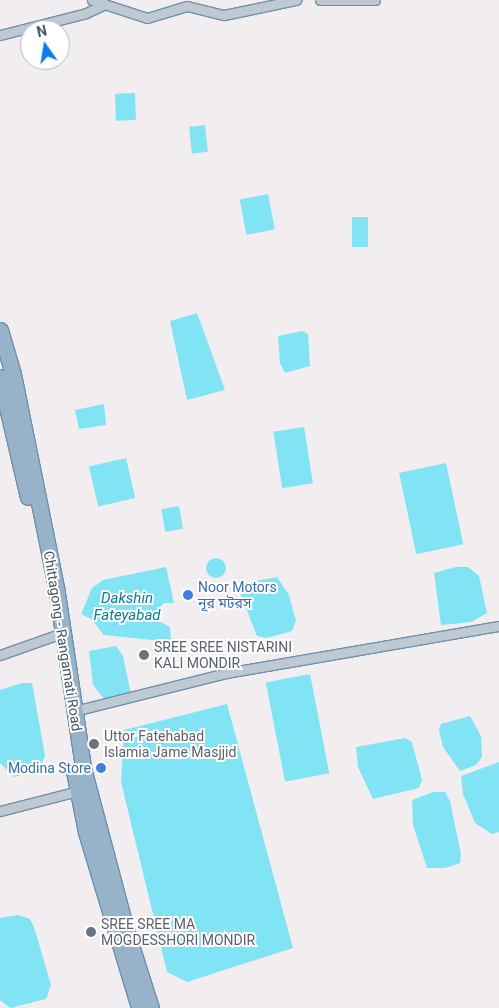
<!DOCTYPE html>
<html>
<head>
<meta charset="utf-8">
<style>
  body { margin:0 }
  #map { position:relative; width:499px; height:1008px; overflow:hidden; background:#f2eeef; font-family:Roboto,"Noto Sans Bengali",sans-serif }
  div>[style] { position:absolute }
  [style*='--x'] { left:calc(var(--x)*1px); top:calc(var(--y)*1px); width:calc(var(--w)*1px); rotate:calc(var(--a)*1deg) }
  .water>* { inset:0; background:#81e4f5; transform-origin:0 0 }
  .round { border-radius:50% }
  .roads { filter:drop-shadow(1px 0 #6d90ae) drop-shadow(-1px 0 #6d90ae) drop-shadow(0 1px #6d90ae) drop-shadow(0 -1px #6d90ae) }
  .minor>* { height:9px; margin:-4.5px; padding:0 4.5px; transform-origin:4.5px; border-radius:4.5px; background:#becad2 }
  .trunk>* { height:15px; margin:-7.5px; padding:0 7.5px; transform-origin:7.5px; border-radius:7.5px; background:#96b3c9 }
  .dots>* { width:14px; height:14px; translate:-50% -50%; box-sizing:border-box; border:2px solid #fff; border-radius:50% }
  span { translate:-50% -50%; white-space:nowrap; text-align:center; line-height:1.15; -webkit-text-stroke:4px #fff; paint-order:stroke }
  .shop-label { font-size:14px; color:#366cbe }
  .left { translate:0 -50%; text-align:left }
  .right { translate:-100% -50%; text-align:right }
  .street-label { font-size:14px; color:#45545e }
  .worship-label { font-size:14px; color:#5b616d }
  .water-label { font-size:15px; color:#038095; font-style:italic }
  .north { position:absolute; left:20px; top:20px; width:50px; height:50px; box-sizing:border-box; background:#fff; border:1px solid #b5bbbf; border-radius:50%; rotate:347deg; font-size:14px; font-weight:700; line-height:20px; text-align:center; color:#45545e }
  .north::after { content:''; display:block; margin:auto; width:18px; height:22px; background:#077df3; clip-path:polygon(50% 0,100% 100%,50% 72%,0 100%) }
</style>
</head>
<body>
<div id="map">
  <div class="water">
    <i style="left:135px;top:93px;width:27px;height:20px;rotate:88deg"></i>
    <i style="left:205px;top:125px;width:27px;height:16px;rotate:84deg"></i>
    <i style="left:268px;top:194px;width:36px;height:29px;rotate:79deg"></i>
    <i style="left:352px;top:217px;width:16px;height:30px"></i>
    <i style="clip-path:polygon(197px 313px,225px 390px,187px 400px,170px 321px)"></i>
    <i style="clip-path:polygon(302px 331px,308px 334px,310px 366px,285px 373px,280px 363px,278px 336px)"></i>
    <i style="clip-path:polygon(104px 404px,106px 425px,79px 429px,75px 410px)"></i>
    <i style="left:304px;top:427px;width:57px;height:31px;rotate:81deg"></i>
    <i style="left:126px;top:458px;width:41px;height:38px;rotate:77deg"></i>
    <i style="left:446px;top:463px;width:83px;height:48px;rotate:78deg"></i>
    <i style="left:179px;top:506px;width:23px;height:18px;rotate:80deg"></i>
    <i class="round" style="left:206px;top:558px;width:20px;height:20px"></i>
    <i style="clip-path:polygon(166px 567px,174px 603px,164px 603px,158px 609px,157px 620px,170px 627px,171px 642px,104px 635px,91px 619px,81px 614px,92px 588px,103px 580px)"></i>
    <i style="clip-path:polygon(456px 567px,468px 567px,479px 576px,487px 613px,471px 622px,441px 625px,434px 573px)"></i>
    <i style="clip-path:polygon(277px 577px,289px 595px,296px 621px,292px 631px,267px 638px,257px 636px,237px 585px)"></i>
    <i style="clip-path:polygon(116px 646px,123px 656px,131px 694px,104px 699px,93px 685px,89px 651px)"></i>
    <i style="left:310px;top:674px;width:101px;height:45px;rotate:79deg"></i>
    <i style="clip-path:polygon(22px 683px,32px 683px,45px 756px,39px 770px,14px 777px,0 763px,0 690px)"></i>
    <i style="clip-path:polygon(227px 704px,293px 948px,187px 982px,167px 972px,121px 782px,124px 730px)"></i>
    <i style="clip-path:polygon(470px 716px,481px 736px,482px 757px,476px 765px,460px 771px,443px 747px,439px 730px,441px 724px)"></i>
    <i style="clip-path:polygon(405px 738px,412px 742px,422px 780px,419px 788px,373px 799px,358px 767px,356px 747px)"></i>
    <i style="clip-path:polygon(499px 762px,499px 832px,492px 834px,475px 823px,463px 794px,461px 776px)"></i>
    <i style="clip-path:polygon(433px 792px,445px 792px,450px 801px,461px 854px,460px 863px,445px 868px,427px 868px,413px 825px,412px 800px)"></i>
    <i style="clip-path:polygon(18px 915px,30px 919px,34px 927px,51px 985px,46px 999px,10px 1008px,0 1000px,0 918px)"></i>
  </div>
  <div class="roads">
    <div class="minor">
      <i style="--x:92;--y:0;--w:58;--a:18.1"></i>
      <i style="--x:147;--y:18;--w:42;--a:-16.7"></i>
      <i style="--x:187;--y:6;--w:38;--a:14"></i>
      <i style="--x:224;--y:15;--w:74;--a:-11.8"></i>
      <i style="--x:320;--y:0;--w:55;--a:0"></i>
      <i style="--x:0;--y:35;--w:89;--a:-14.3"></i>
      <i style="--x:86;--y:13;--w:21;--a:-25"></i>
      <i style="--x:0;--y:655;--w:57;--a:-19.4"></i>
      <i style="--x:74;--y:711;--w:157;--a:-14"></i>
      <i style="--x:226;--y:673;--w:277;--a:-9.8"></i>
      <i style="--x:0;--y:811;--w:81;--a:-14.4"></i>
    </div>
    <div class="trunk">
      <i style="--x:0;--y:330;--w:46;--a:73.5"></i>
      <i style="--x:13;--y:374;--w:223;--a:78.6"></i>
      <i style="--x:57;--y:593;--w:177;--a:81.5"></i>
      <i style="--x:83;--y:768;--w:163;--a:75.1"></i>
      <i style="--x:125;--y:926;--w:86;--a:72.4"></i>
      <i style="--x:0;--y:377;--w:123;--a:76.9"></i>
      <i style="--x:74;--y:771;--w:62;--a:78.9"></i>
      <i style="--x:86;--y:832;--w:184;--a:73.2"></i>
    </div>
  </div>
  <div class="dots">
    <i style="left:188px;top:595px;background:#3f7fe0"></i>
    <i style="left:144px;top:655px;background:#6b7280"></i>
    <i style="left:94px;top:744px;background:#6b7280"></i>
    <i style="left:101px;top:768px;background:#3f7fe0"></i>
    <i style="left:91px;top:932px;background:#6b7280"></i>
  </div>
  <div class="shop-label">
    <span class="left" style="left:198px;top:595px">Noor Motors<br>নূর মটরস</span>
    <span class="right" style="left:91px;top:768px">Modina Store</span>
  </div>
  <div class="street-label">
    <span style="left:63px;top:641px;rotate:81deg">Chittagong - Rangamati Road</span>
  </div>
  <div class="worship-label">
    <span class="left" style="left:154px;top:655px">SREE SREE NISTARINI<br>KALI MONDIR</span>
    <span class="left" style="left:104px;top:744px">Uttor Fatehabad<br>Islamia Jame Masjjid</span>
    <span class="left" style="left:101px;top:932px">SREE SREE MA<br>MOGDESSHORI MONDIR</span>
  </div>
  <div class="water-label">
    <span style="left:127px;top:607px">Dakshin<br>Fateyabad</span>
  </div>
  <div class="north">N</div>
</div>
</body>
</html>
